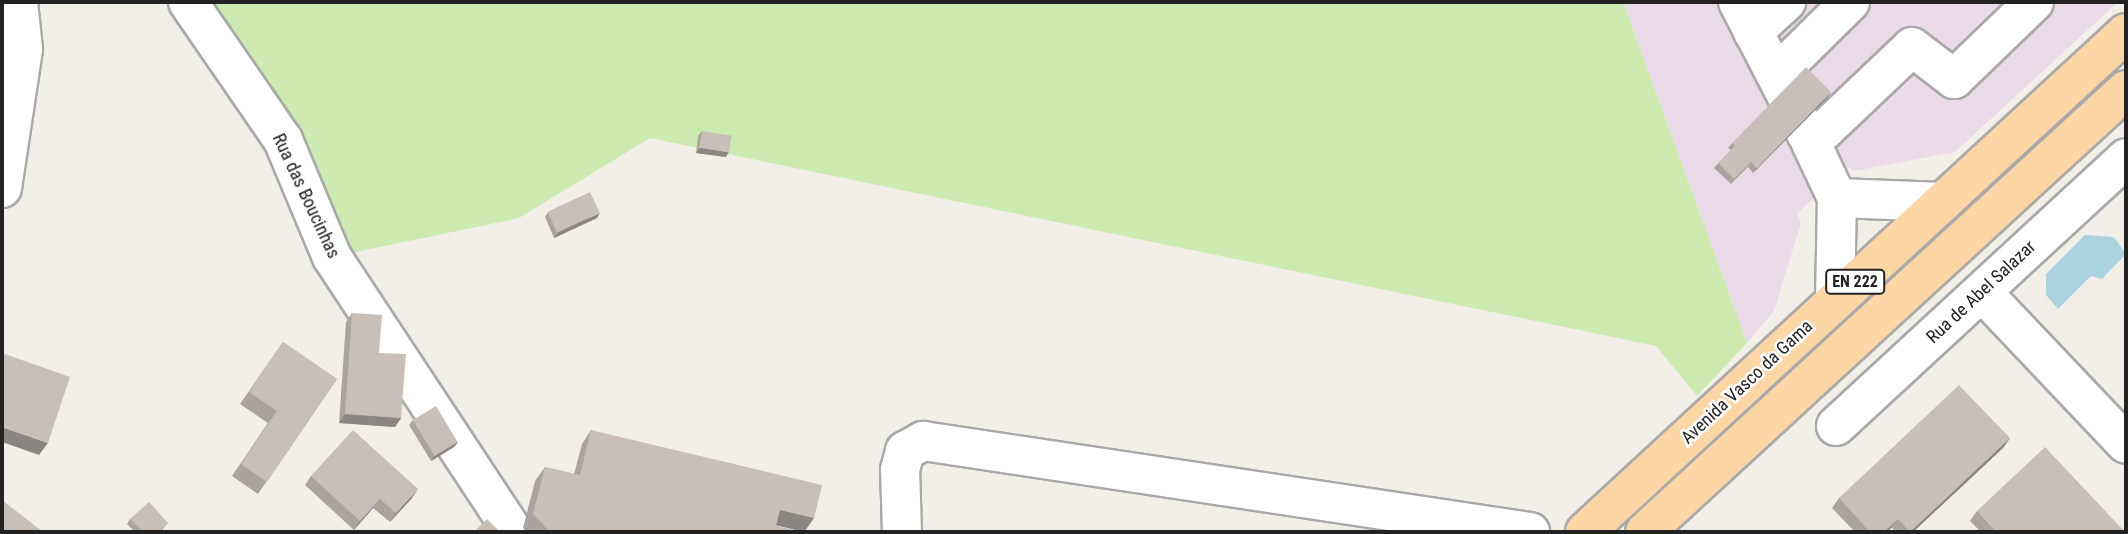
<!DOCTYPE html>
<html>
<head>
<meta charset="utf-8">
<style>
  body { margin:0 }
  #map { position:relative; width:2128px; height:534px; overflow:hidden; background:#f2efe9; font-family:"Roboto Condensed",sans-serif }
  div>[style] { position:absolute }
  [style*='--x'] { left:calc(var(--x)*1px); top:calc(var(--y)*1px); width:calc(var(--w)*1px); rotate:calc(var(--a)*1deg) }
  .industrial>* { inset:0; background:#ebdbe8 }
  .grass>* { inset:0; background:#cdebb0 }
  .water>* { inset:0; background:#aad3df }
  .roads { filter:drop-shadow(2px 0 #a9a9a9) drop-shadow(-2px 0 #a9a9a9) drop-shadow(0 2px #a9a9a9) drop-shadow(0 -2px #a9a9a9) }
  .minor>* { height:38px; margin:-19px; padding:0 19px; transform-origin:19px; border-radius:19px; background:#fff }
  .major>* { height:38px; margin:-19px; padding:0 19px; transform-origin:19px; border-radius:19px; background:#fcd6a4 }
  .wall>* { inset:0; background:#aba49e }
  .shaded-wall>* { inset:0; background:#8b8681 }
  .building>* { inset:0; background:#c7bfb8; transform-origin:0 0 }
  span { translate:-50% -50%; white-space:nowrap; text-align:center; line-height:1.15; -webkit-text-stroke:5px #fff; paint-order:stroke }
  .shield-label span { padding:2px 5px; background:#fff; border:2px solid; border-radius:5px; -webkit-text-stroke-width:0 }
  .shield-label { font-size:16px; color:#222; font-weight:700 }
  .street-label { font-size:18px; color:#222 }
  .frame { position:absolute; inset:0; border:4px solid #222; pointer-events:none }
</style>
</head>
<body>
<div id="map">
  <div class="industrial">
    <i style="clip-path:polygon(1623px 2px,2118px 2px,1955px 152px,1854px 171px,1847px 166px,1797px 214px,1801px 223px,1774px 311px,1747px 343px)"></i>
  </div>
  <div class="grass">
    <i style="clip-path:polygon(189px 2px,1623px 2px,1747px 343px,1697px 396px,1656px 346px,650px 138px,519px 218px,332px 257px)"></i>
  </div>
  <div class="water">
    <i style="clip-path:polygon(2085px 235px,2114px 237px,2126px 254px,2102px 279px,2091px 276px,2058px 309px,2046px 295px,2046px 274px)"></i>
  </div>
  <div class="roads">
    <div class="minor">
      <i style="--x:188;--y:2;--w:168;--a:55.5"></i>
      <i style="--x:283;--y:140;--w:127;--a:67.3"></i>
      <i style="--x:332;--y:257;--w:329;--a:56.6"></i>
      <i style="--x:1738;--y:2;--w:150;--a:62.6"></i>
      <i style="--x:1753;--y:32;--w:45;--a:-42.3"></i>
      <i style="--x:1776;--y:75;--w:104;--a:-44.6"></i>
      <i style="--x:2;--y:188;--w:141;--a:-81.4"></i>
      <i style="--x:23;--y:49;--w:47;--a:-96.1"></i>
      <i style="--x:1837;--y:198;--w:106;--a:2.2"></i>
      <i style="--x:1982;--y:292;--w:209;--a:46.5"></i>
      <i style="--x:1835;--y:301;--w:103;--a:-88.9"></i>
      <i style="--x:1837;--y:198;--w:61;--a:-115.3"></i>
      <i style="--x:1811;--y:143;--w:139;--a:-43.5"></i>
      <i style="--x:1912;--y:47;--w:53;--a:37.3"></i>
      <i style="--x:1954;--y:79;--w:111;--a:-43.9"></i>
      <i style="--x:1836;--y:426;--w:395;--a:-42.7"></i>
      <i style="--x:902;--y:532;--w:62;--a:-91.8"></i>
      <i style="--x:900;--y:470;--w:20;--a:-75"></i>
      <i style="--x:905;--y:451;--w:21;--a:-29"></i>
      <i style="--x:923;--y:441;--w:614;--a:8.53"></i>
    </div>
    <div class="major">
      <i style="--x:1585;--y:532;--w:736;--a:-42.69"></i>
      <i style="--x:1645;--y:532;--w:653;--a:-42.58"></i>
    </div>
  </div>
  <div class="wall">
    <i style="clip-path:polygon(1828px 97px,1753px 173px,1748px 167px,1731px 184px,1714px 168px,1731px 150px,1728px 148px,1732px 143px)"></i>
    <i style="clip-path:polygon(702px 131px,726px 157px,696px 153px,698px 136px)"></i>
    <i style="clip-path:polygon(548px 212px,597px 218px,554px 238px,545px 217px)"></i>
    <i style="clip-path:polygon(352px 313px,379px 353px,401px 418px,395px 427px,339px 423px,346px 322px)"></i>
    <i style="clip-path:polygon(283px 342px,337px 379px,258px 494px,232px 476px,268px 423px,240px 404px)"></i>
    <i style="clip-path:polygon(413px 420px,458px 442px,454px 447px,431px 461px,409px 425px)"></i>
    <i style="clip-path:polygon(591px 430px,814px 518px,804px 532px,777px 525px,776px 526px,801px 532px,527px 532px,523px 528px,535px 481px,545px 467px,574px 474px,582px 444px)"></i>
    <i style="clip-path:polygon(2010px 438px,2003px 448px,1913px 532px,1896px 532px,1892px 528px,1887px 532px,1855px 532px,1832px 508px,1839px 498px)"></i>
    <i style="clip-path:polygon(311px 476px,412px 498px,390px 522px,373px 508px,354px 530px,305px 485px)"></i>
    <i style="clip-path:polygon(1977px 511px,2125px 532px,1981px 532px,1970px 521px)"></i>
    <i style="clip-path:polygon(130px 519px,168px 523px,160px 532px,135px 532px,127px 524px)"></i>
  </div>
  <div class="shaded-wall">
    <i style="clip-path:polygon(1831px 92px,1828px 97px,1753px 173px,1757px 168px)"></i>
    <i style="clip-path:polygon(700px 148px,729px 152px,726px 157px,696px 153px)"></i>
    <i style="clip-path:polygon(600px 213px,597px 218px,554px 238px,558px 232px)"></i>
    <i style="clip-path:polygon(345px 414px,401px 418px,395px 427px,339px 423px)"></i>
    <i style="clip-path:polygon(2px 427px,48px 443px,39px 455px,2px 442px)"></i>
    <i style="clip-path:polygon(2010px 438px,2003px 448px,1913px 532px,1910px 532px)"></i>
    <i style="clip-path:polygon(458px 442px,454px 447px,431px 461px,434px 456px)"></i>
    <i style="clip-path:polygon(418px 489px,412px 498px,390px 522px,396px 513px)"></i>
    <i style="clip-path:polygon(380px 499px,373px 508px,354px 530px,360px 521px)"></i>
    <i style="clip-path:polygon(780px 510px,814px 518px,804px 532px,771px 524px)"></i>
    <i style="clip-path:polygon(1898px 519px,1887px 532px,1884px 532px)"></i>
  </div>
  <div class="building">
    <i style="clip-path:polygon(1806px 67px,1831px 92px,1757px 168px,1751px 162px,1734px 179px,1718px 163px,1735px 146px,1732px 143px)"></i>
    <i style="left:702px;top:131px;width:30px;height:17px;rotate:9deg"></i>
    <i style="left:590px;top:192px;width:23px;height:47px;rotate:65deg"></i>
    <i style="clip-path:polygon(352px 313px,382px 315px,379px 353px,406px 354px,401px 418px,345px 414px)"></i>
    <i style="clip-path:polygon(283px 342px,337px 379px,267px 482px,241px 464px,277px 411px,249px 392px)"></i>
    <i style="clip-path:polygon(2px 353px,70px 377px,48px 443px,2px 427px)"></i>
    <i style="clip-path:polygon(1959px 385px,2010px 438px,1910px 532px,1898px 519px,1884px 532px,1870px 532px,1839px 498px)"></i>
    <i style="left:436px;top:406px;width:42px;height:27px;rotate:59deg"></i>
    <i style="clip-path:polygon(353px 430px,418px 489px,396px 513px,380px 499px,360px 521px,311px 476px)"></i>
    <i style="clip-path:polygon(591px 430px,822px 485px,814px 518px,780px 510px,776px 526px,801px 532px,550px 532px,533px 514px,545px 467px,580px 475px)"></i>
    <i style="clip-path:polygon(2045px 447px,2125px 532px,1996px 532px,1977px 511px)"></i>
    <i style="clip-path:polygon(2px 500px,43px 532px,2px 532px)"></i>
    <i style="clip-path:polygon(149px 502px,168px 523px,158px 532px,143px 532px,130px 519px)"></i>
    <i style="clip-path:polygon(487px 519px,500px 532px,474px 532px)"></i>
  </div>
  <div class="shield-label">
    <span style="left:1855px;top:282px">EN 222</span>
  </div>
  <div class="street-label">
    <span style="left:306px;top:196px;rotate:65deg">Rua das Boucinhas</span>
    <span style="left:1981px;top:292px;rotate:-43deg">Rua de Abel Salazar</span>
    <span style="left:1747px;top:382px;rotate:-43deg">Avenida Vasco da Gama</span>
  </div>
  <div class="frame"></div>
</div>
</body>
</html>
